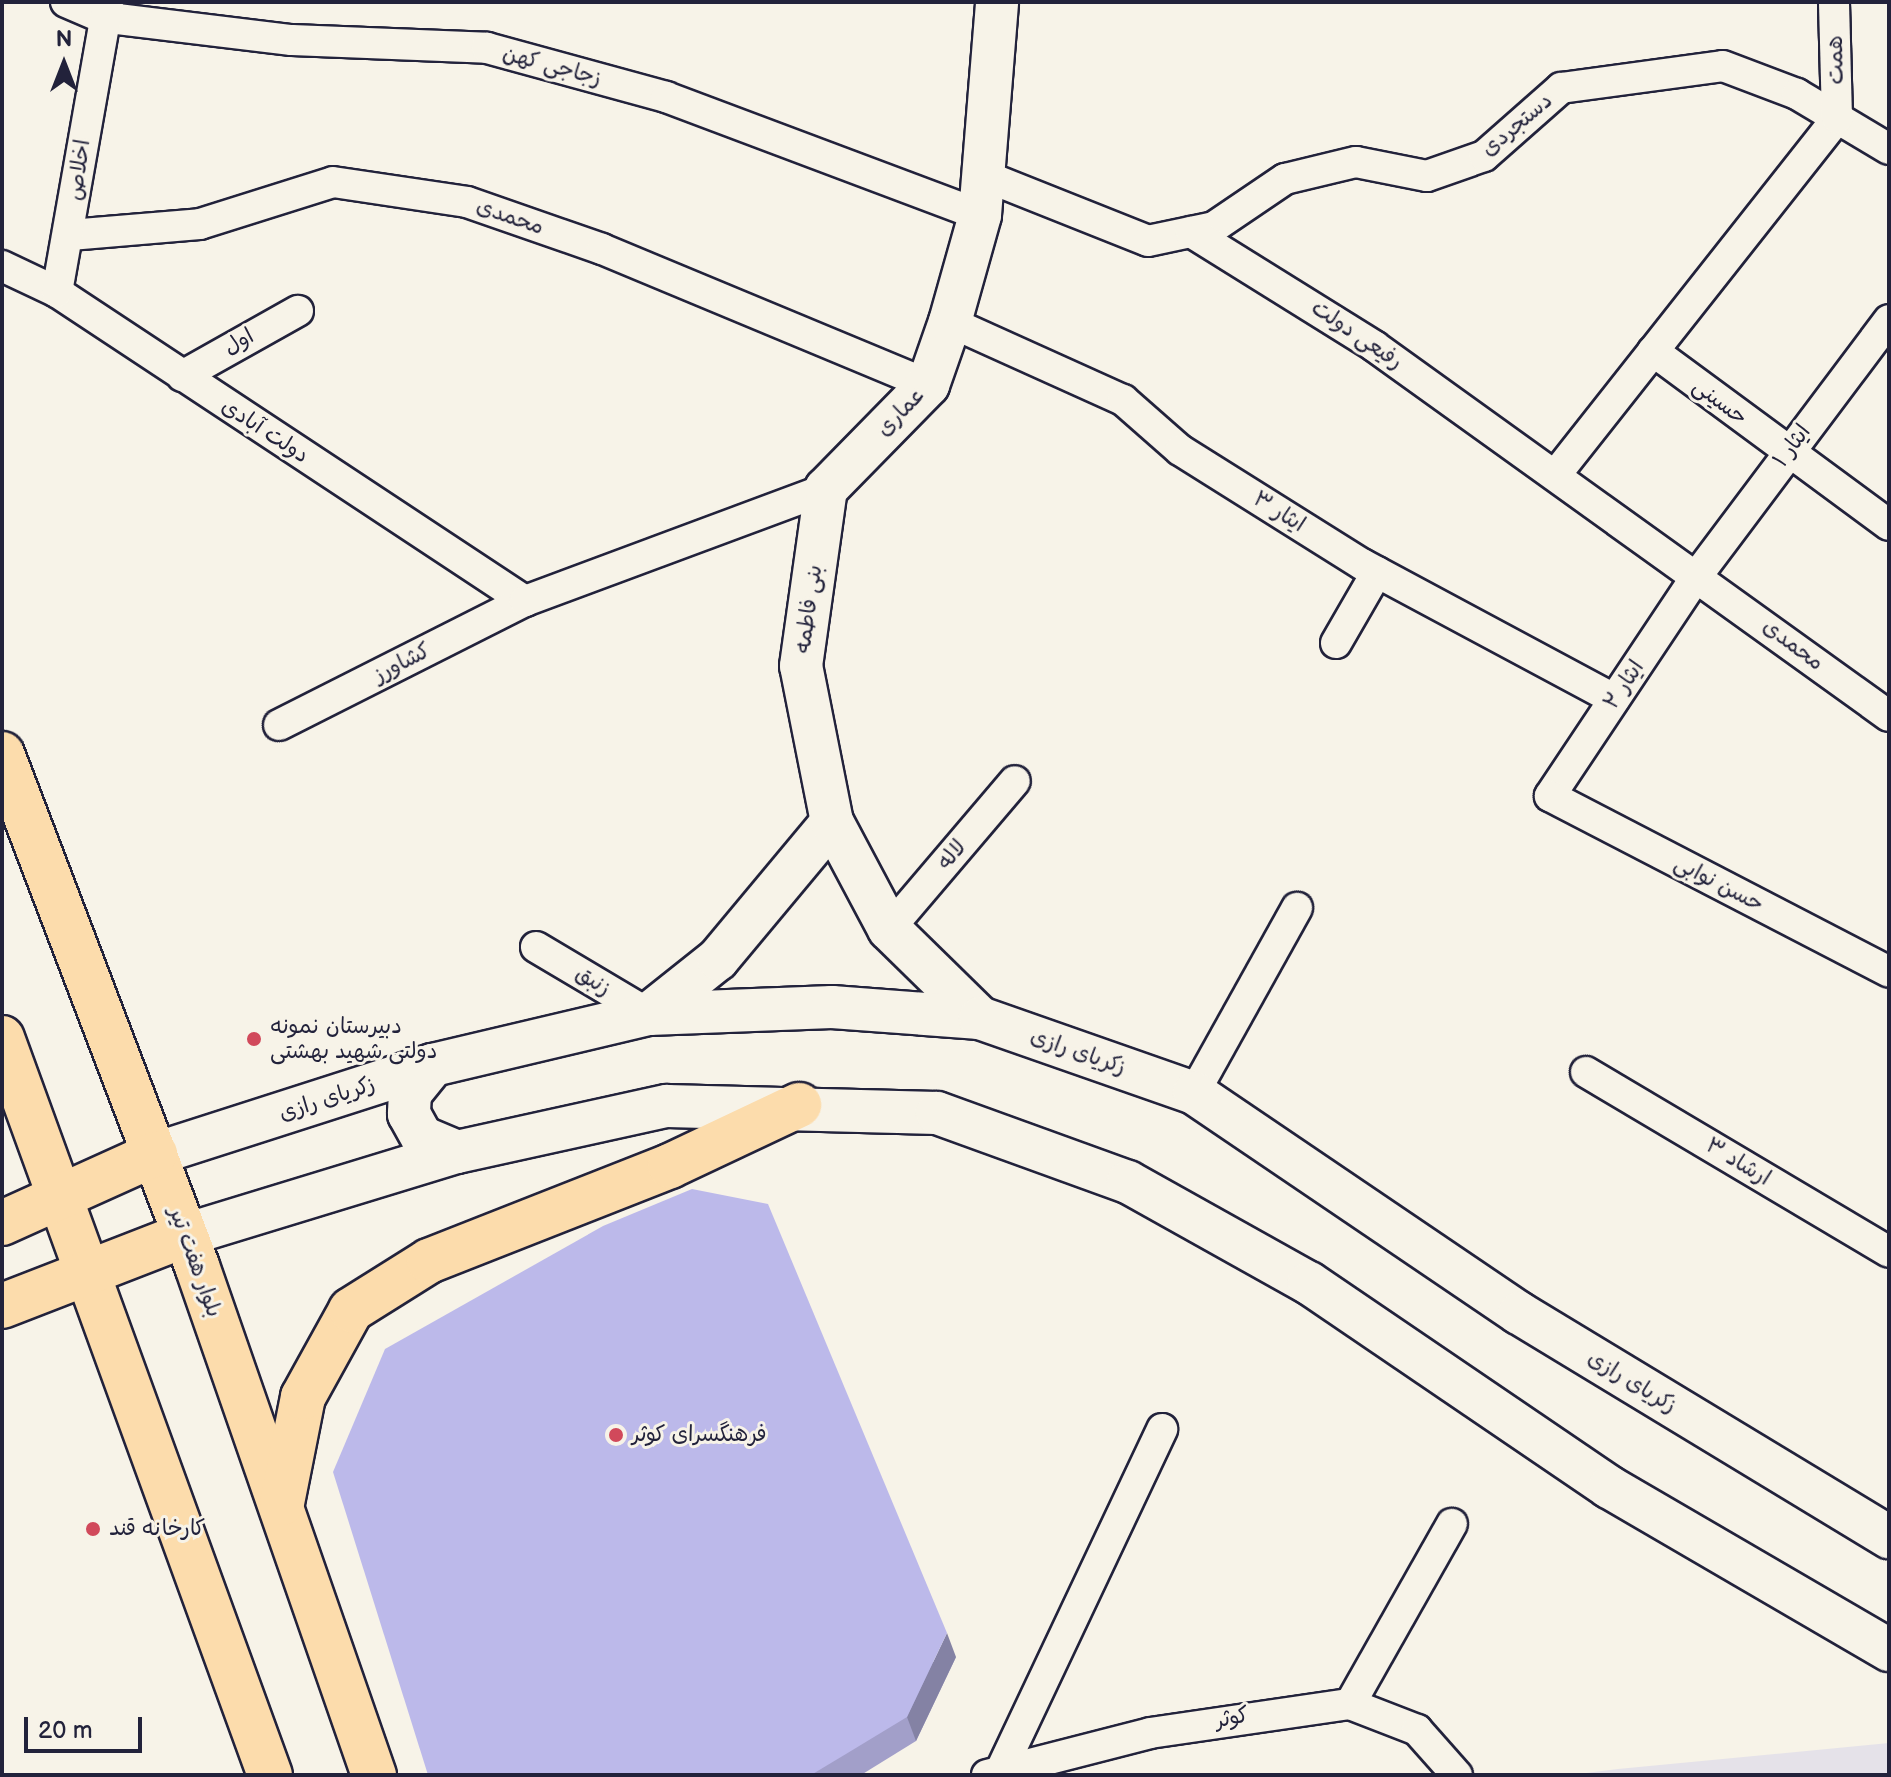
<!DOCTYPE html>
<html>
<head>
<meta charset="utf-8">
<style>
  body { margin:0 }
  #map { position:relative; width:1891px; height:1777px; overflow:hidden; background:#f7f3e8; font-family:"Balsamiq Sans","Playpen Sans Arabic",sans-serif }
  div>[style] { position:absolute }
  [style*='--x'] { left:calc(var(--x)*1px); top:calc(var(--y)*1px); width:calc(var(--w)*1px); rotate:calc(var(--a)*1deg) }
  .built>* { inset:0; background:#e5e2e9 }
  .roads { filter:drop-shadow(2px 0 #22223b) drop-shadow(-2px 0 #22223b) drop-shadow(0 2px #22223b) drop-shadow(0 -2px #22223b) }
  .street>* { height:30px; margin:-15px; padding:0 15px; transform-origin:15px; border-radius:15px; background:#f7f3e8 }
  .secondary>* { height:42px; margin:-21px; padding:0 21px; transform-origin:21px; border-radius:21px; background:#f7f3e8 }
  .primary>* { height:44px; margin:-22px; padding:0 22px; transform-origin:22px; border-radius:22px; background:#fcdcac }
  .wall>* { inset:0; background:#a29fc9 }
  .shaded-wall>* { inset:0; background:#8482a4 }
  .building>* { inset:0; background:#bcb9ea }
  .dots>* { width:22px; height:22px; translate:-50% -50%; box-sizing:border-box; border:4px solid #f7f3e8; border-radius:50% }
  span { translate:-50% -50%; white-space:nowrap; text-align:center; line-height:1.15; -webkit-text-stroke:6px #f7f3e8; paint-order:stroke }
  .street-label { font-size:22px; color:#22223b }
  .poi-label { font-size:22px; color:#22223b }
  .left { translate:0 -50%; text-align:left }
  .frame { position:absolute; inset:0; border:4px solid #22223b; pointer-events:none }
  .north { position:absolute; left:24px; top:24px; width:80px; height:80px; -webkit-text-stroke:6px #f7f3e8; paint-order:stroke; rotate:0deg; font-size:22px; font-weight:700; line-height:32px; text-align:center; color:#22223b }
  .north::after { content:''; display:block; margin:auto; width:28px; height:36px; background:#22223b; clip-path:polygon(50% 0,100% 100%,50% 72%,0 100%) }
  .scale { position:absolute; left:24px; top:1717px; width:118px; height:36px; box-sizing:border-box; border:4px solid #22223b; border-top:0; padding-left:10px; font-size:24px; line-height:28px; white-space:nowrap; color:#22223b; -webkit-text-stroke:6px #f7f3e8; paint-order:stroke }
</style>
</head>
<body>
<div id="map">
  <div class="built">
    <i style="clip-path:polygon(1889px 1743px,1889px 1775px,1570px 1775px,1618px 1769px)"></i>
  </div>
  <div class="roads">
    <div class="street">
      <i style="--x:66;--y:2;--w:38;--a:23"></i>
      <i style="--x:101;--y:17;--w:192;--a:6.9"></i>
      <i style="--x:292;--y:40;--w:195;--a:2.3"></i>
      <i style="--x:487;--y:48;--w:186;--a:15.3"></i>
      <i style="--x:666;--y:97;--w:335;--a:20.6"></i>
      <i style="--x:985;--y:176;--w:175;--a:21.7"></i>
      <i style="--x:1148;--y:241;--w:67;--a:-12"></i>
      <i style="--x:1214;--y:227;--w:86;--a:-34.1"></i>
      <i style="--x:1285;--y:179;--w:73;--a:-13.5"></i>
      <i style="--x:1356;--y:162;--w:72;--a:11.2"></i>
      <i style="--x:1427;--y:176;--w:60;--a:-19.3"></i>
      <i style="--x:1484;--y:156;--w:103;--a:-41.4"></i>
      <i style="--x:1561;--y:88;--w:163;--a:-7.7"></i>
      <i style="--x:1723;--y:66;--w:79;--a:20.7"></i>
      <i style="--x:1797;--y:94;--w:107;--a:30.9"></i>
      <i style="--x:1191;--y:232;--w:216;--a:31.9"></i>
      <i style="--x:1374;--y:346;--w:634;--a:35.7"></i>
      <i style="--x:70;--y:235;--w:130;--a:-4.8"></i>
      <i style="--x:200;--y:224;--w:139;--a:-17.5"></i>
      <i style="--x:333;--y:182;--w:135;--a:8.5"></i>
      <i style="--x:467;--y:202;--w:143;--a:19.2"></i>
      <i style="--x:602;--y:249;--w:353;--a:22.6"></i>
      <i style="--x:2;--y:266;--w:61;--a:25.3"></i>
      <i style="--x:57;--y:292;--w:561;--a:33.44"></i>
      <i style="--x:57;--y:292;--w:294;--a:-80"></i>
      <i style="--x:1889;--y:320;--w:318;--a:126.9"></i>
      <i style="--x:1698;--y:574;--w:267;--a:123.7"></i>
      <i style="--x:1550;--y:796;--w:382;--a:27.4"></i>
      <i style="--x:950;--y:322;--w:190;--a:24.3"></i>
      <i style="--x:1123;--y:400;--w:76;--a:41.3"></i>
      <i style="--x:1180;--y:450;--w:215;--a:32.1"></i>
      <i style="--x:1362;--y:564;--w:286;--a:28.2"></i>
      <i style="--x:1653;--y:351;--w:293;--a:36.4"></i>
      <i style="--x:182;--y:376;--w:133;--a:-29.3"></i>
      <i style="--x:1557;--y:473;--w:452;--a:-51.7"></i>
      <i style="--x:1837;--y:118;--w:116;--a:-91.5"></i>
      <i style="--x:1336;--y:643;--w:82;--a:-60"></i>
      <i style="--x:279;--y:725;--w:275;--a:-26.8"></i>
      <i style="--x:525;--y:601;--w:321;--a:-20.4"></i>
      <i style="--x:889;--y:929;--w:194;--a:-49.6"></i>
      <i style="--x:536;--y:947;--w:131;--a:30.7"></i>
      <i style="--x:1586;--y:1072;--w:352;--a:30.7"></i>
      <i style="--x:1194;--y:1093;--w:212;--a:-60.9"></i>
      <i style="--x:1350;--y:1704;--w:207;--a:-60.5"></i>
      <i style="--x:1002;--y:1768;--w:375;--a:-64.7"></i>
      <i style="--x:987;--y:1775;--w:168;--a:-14.4"></i>
      <i style="--x:1150;--y:1733;--w:202;--a:-8.3"></i>
      <i style="--x:1350;--y:1704;--w:72;--a:21.2"></i>
      <i style="--x:1417;--y:1730;--w:60;--a:48.4"></i>
    </div>
    <div class="secondary">
      <i style="--x:649;--y:1014;--w:88;--a:-38.6"></i>
      <i style="--x:718;--y:959;--w:178;--a:-50.2"></i>
      <i style="--x:980;--y:1018;--w:127;--a:-135.6"></i>
      <i style="--x:889;--y:929;--w:121;--a:-118"></i>
      <i style="--x:832;--y:822;--w:159;--a:-101.2"></i>
      <i style="--x:801;--y:666;--w:179;--a:-82"></i>
      <i style="--x:826;--y:489;--w:146;--a:-45.6"></i>
      <i style="--x:928;--y:385;--w:67;--a:-70.8"></i>
      <i style="--x:950;--y:322;--w:111;--a:-74.3"></i>
      <i style="--x:980;--y:215;--w:214;--a:-85.4"></i>
      <i style="--x:433;--y:1065;--w:36;--a:129"></i>
      <i style="--x:410;--y:1093;--w:21;--a:93"></i>
      <i style="--x:409;--y:1114;--w:26;--a:61"></i>
      <i style="--x:422;--y:1137;--w:38;--a:23"></i>
      <i style="--x:155;--y:1154;--w:292;--a:-17.8"></i>
      <i style="--x:433;--y:1065;--w:222;--a:-13.3"></i>
      <i style="--x:649;--y:1014;--w:183;--a:-2.2"></i>
      <i style="--x:832;--y:1007;--w:148;--a:4.3"></i>
      <i style="--x:980;--y:1018;--w:227;--a:19.3"></i>
      <i style="--x:1194;--y:1093;--w:392;--a:34.1"></i>
      <i style="--x:1519;--y:1313;--w:433;--a:31.2"></i>
      <i style="--x:185;--y:1235;--w:284;--a:-17"></i>
      <i style="--x:457;--y:1152;--w:215;--a:-12.4"></i>
      <i style="--x:667;--y:1106;--w:270;--a:1.5"></i>
      <i style="--x:937;--y:1113;--w:203;--a:19.9"></i>
      <i style="--x:1128;--y:1182;--w:207;--a:29.2"></i>
      <i style="--x:1309;--y:1283;--w:363;--a:34.2"></i>
      <i style="--x:1609;--y:1487;--w:324;--a:30.2"></i>
    </div>
    <div class="primary">
      <i style="--x:2;--y:754;--w:548;--a:69.15"></i>
      <i style="--x:197;--y:1266;--w:539;--a:70.83"></i>
      <i style="--x:2;--y:1038;--w:784;--a:70.02"></i>
      <i style="--x:2;--y:1223;--w:168;--a:-24.3"></i>
      <i style="--x:2;--y:1306;--w:196;--a:-21.2"></i>
      <i style="--x:282;--y:1503;--w:108;--a:-78.8"></i>
      <i style="--x:303;--y:1397;--w:99;--a:-61.1"></i>
      <i style="--x:351;--y:1310;--w:92;--a:-32.1"></i>
      <i style="--x:429;--y:1261;--w:259;--a:-21.5"></i>
      <i style="--x:670;--y:1166;--w:143;--a:-25.3"></i>
    </div>
  </div>
  <div class="wall">
    <i style="clip-path:polygon(956px 1657px,916px 1741px,861px 1775px,428px 1775px)"></i>
  </div>
  <div class="shaded-wall">
    <i style="clip-path:polygon(947px 1633px,956px 1657px,916px 1741px,907px 1717px)"></i>
  </div>
  <div class="building">
    <i style="clip-path:polygon(692px 1189px,768px 1204px,947px 1633px,907px 1717px,811px 1775px,428px 1775px,333px 1472px,385px 1349px,603px 1226px)"></i>
  </div>
  <div class="dots">
    <i style="left:254px;top:1039px;background:#d1495b"></i>
    <i style="left:616px;top:1435px;background:#d1495b"></i>
    <i style="left:93px;top:1529px;background:#d1495b"></i>
  </div>
  <div class="street-label">
    <span style="left:1836px;top:60px;rotate:-91deg">همت</span>
    <span style="left:552px;top:66px;rotate:15deg">زجاجی کهن</span>
    <span style="left:1517px;top:125px;rotate:-40deg">دستجردی</span>
    <span style="left:79px;top:170px;rotate:-82deg">اخلاص</span>
    <span style="left:510px;top:217px;rotate:19deg">محمدی</span>
    <span style="left:1357px;top:335px;rotate:34deg">رفیعی دولت</span>
    <span style="left:239px;top:342px;rotate:-29deg">اول</span>
    <span style="left:1720px;top:402px;rotate:37deg">حسینی</span>
    <span style="left:901px;top:412px;rotate:-46deg">عماری</span>
    <span style="left:265px;top:431px;rotate:33deg">دولت آبادی</span>
    <span style="left:1792px;top:446px;rotate:-53deg">۱ ایثار</span>
    <span style="left:1279px;top:512px;rotate:32deg">ایثار ۳</span>
    <span style="left:809px;top:609px;rotate:-82deg">بنی فاطمه</span>
    <span style="left:1793px;top:645px;rotate:37deg">محمدی</span>
    <span style="left:402px;top:663px;rotate:-27deg">کشاورز</span>
    <span style="left:1624px;top:685px;rotate:-56deg">ایثار ۲</span>
    <span style="left:952px;top:855px;rotate:-49deg">لاله</span>
    <span style="left:1719px;top:884px;rotate:27deg">حسن نوابی</span>
    <span style="left:593px;top:981px;rotate:31deg">زنبق</span>
    <span style="left:1078px;top:1052px;rotate:19deg">زکریای رازی</span>
    <span style="left:327px;top:1099px;rotate:-18deg">زکریای رازی</span>
    <span style="left:1738px;top:1162px;rotate:31deg">ارشاد ۳</span>
    <span style="left:195px;top:1262px;rotate:70deg">بلوار هفت تیر</span>
    <span style="left:1632px;top:1382px;rotate:31deg">زکریای رازی</span>
    <span style="left:1232px;top:1718px;rotate:-11deg">کوثر</span>
  </div>
  <div class="poi-label">
    <span class="left" style="left:270px;top:1039px">دبیرستان نمونه<br>دولتی شهید بهشتی</span>
    <span class="left" style="left:632px;top:1435px">فرهنگسرای کوثر</span>
    <span class="left" style="left:109px;top:1529px">کارخانه قند</span>
  </div>
  <div class="frame"></div>
  <div class="north">N</div>
  <div class="scale">20 m</div>
</div>
</body>
</html>
